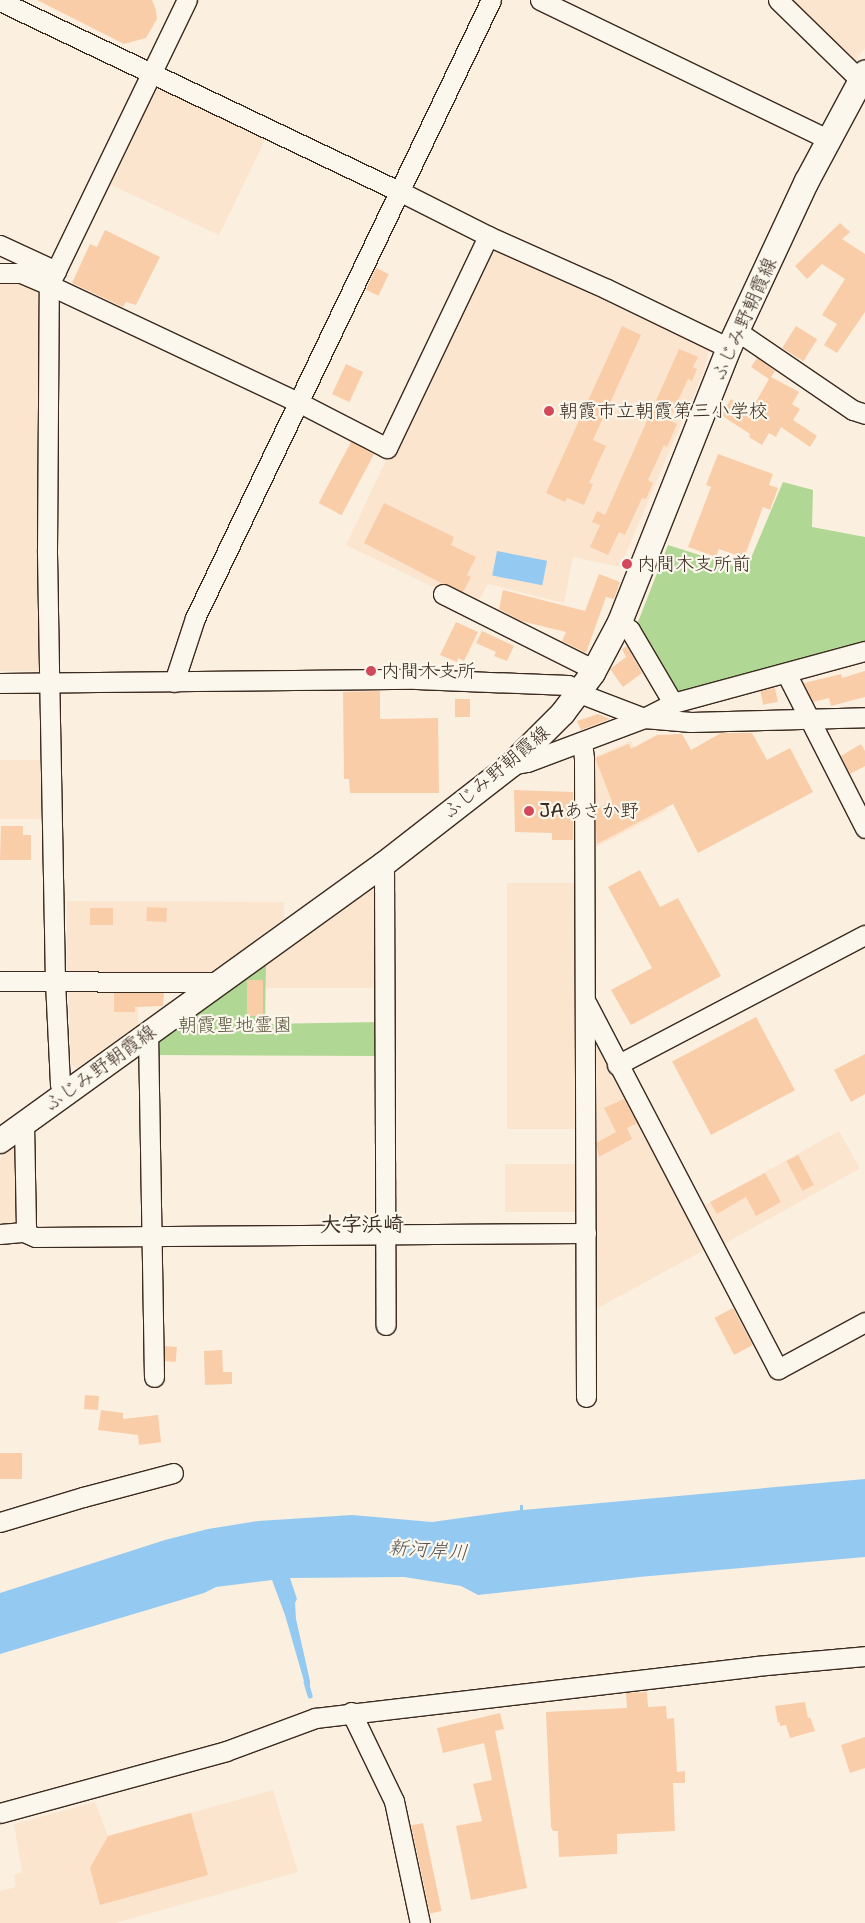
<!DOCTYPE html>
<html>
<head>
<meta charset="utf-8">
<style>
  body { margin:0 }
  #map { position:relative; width:865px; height:1923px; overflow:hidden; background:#fbefdf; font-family:"Shantell Sans","Klee One",sans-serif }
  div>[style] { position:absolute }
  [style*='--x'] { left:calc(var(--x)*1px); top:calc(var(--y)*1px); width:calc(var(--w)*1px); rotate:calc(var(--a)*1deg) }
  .built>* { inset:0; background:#fbe5cf; transform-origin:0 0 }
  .green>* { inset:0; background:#b0d794 }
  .water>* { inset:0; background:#94caf2; transform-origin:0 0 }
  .stream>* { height:4.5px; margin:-2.25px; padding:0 2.25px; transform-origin:2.25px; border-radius:2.25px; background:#94caf2 }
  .building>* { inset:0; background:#facda9; transform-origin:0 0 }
  .roads { filter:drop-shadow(1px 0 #3b2a1e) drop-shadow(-1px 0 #3b2a1e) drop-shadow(0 1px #3b2a1e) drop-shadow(0 -1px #3b2a1e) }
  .minor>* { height:19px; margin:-9.5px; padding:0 9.5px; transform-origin:9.5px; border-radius:9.5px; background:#fbf7ec }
  .major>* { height:24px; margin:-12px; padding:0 12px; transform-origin:12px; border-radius:12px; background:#fbf7ec }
  .dots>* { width:14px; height:14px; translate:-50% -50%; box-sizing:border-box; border:2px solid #fbf7ec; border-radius:50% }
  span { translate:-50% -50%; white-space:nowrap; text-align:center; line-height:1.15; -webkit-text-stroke:4.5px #fbf7ec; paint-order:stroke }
  .street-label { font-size:19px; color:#3b2a1e }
  .poi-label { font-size:19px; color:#3b2a1e }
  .left { translate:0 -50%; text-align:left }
  .park-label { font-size:19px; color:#58553c }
  .water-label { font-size:20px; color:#515253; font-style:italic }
  .quarter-label { font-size:21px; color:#3b2a1e; font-weight:700 }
</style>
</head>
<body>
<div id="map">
  <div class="built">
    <i style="clip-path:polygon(795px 0,865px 0,865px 48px,853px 63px,794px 2px)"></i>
    <i style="clip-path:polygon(161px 83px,268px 134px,219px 235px,109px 184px,156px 86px)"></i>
    <i style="clip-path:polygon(489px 242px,710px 347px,703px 373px,620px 567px,573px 557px,564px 603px,488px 584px,475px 607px,346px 545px)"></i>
    <i style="clip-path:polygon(0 283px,23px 283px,39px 291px,43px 671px,0 671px)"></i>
    <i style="clip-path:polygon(631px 741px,667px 810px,589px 851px,590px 759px)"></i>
    <i style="left:45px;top:760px;width:59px;height:45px;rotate:90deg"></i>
    <i style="clip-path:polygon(378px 883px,379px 988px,266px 988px,266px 964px)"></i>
    <i style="left:575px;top:883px;width:246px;height:68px;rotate:90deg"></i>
    <i style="clip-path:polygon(67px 901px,284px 902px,284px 919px,208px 975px,67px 976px)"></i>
    <i style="clip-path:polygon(68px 986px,138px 987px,138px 1025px,77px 1068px,71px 1065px)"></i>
    <i style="clip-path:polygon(588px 1025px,708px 1248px,596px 1309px,595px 1241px)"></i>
    <i style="left:839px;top:1131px;width:43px;height:159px;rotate:61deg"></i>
    <i style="clip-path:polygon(19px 1143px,19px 1227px,0 1229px,0 1158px)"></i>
    <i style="left:578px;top:1164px;width:48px;height:73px;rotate:90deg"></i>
    <i style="clip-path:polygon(273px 1790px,298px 1872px,115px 1923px,0 1923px,0 1891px,16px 1887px,14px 1875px,22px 1872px,14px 1824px,95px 1802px,108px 1836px)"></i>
  </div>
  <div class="green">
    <i style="clip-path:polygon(783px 482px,813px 490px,812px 527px,865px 537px,865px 642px,674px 693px,636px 627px,668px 545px,746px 570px)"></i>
    <i style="clip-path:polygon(266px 964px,265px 1024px,379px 1022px,380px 1056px,154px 1055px,154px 1045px)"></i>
  </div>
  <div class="water">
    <i style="left:497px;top:551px;width:51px;height:25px;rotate:11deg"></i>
    <i style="clip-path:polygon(865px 1479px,865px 1557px,639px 1577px,478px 1595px,461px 1586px,404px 1577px,290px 1578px,297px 1599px,295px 1603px,296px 1619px,310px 1681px,310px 1687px,306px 1688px,285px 1615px,272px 1580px,216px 1587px,204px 1593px,0 1654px,0 1593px,165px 1540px,208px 1529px,258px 1521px,352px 1515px,432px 1522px,520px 1510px,520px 1505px,523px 1505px,523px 1510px)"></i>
  </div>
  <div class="stream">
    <i style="--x:306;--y:1682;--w:14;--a:73"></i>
  </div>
  <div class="building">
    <i style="clip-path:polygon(37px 0,152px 0,156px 10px,157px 19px,146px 38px,124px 44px)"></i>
    <i style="clip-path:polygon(840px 223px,850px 232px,842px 239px,865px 254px,865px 312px,837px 353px,824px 345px,837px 324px,822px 315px,845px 279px,822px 264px,807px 279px,795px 266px)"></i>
    <i style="clip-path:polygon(105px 230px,160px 257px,136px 305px,126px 302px,123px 307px,72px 283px,90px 244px,97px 247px)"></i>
    <i style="left:376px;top:268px;width:14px;height:24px;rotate:25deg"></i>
    <i style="clip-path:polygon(622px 326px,641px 335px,593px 440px,606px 446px,589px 483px,593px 484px,584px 505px,567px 498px,565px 502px,546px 493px)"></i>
    <i style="left:796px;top:326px;width:25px;height:26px;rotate:32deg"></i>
    <i style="clip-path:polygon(679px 349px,698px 357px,693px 367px,697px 369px,692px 381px,688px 379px,669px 420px,677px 424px,667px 447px,664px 445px,648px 480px,653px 483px,646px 499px,642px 498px,625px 535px,619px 532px,608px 555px,590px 547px,600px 525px,592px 522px,597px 511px,605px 515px)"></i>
    <i style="clip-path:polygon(757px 358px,775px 371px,771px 377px,799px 392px,792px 404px,800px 409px,793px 420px,817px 436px,810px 447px,781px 427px,776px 437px,769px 433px,762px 445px,749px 437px,750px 434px,721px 415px,731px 399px,750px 412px,769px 379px,751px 367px)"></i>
    <i style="left:346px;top:364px;width:19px;height:33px;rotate:25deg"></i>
    <i style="left:351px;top:442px;width:26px;height:69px;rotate:28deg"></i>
    <i style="clip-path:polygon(718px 454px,773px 474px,769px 485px,778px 488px,770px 510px,763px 507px,744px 558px,719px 549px,716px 557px,688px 547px,711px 487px,706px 485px)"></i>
    <i style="clip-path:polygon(384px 503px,454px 537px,451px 545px,476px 557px,467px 575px,471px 577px,463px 592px,441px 583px,364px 543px)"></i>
    <i style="clip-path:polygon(599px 574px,620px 582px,614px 599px,606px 597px,586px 653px,562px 641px,566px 632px,521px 621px,499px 609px,503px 590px,585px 611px)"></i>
    <i style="clip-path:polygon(456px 622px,478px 632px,464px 661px,458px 658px,457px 662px,440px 655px)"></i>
    <i style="clip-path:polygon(482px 631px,514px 646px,507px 661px,494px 656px,496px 652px,476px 643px)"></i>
    <i style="clip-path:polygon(627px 646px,642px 673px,623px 687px,610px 669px,626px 657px,622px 649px)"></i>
    <i style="clip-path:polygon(865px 671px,865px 697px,831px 706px,829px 698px,813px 702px,804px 683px,841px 674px,842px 678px)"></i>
    <i style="left:775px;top:688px;width:14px;height:15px;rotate:78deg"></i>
    <i style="clip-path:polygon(380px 691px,380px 719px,438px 718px,439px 793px,350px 793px,349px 779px,344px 779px,343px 692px)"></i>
    <i style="left:455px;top:699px;width:15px;height:18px"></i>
    <i style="clip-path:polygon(598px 714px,610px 719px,581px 730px,577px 721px)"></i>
    <i style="clip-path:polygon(721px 733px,752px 733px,767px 760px,790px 748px,813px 792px,698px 853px,673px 804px,597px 844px,595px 810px,612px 801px,595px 758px,629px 744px,631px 749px,657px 735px,682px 734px,691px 750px)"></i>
    <i style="clip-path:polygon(861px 744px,865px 751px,865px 766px,850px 774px,841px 756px)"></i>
    <i style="clip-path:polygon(514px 790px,573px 792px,573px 840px,552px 840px,552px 833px,515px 832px)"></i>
    <i style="clip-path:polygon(1px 826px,23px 826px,23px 835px,31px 835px,31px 860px,0 860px)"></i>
    <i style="clip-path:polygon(640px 870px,660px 907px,678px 898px,721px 976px,631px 1025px,611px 990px,652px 968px,608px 887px)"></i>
    <i style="left:147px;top:907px;width:20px;height:14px;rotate:3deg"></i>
    <i style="left:90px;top:908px;width:23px;height:17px"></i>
    <i style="left:247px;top:980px;width:16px;height:36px"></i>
    <i style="clip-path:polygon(114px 993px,164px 993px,163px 1006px,135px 1007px,135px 1012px,114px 1012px)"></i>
    <i style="left:756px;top:1017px;width:83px;height:95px;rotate:62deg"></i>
    <i style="clip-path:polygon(865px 1054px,865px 1094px,851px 1102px,834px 1070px)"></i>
    <i style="clip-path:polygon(624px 1099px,637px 1123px,627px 1128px,632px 1139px,599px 1157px,596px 1143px,616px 1132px,604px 1108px)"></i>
    <i style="left:798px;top:1155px;width:34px;height:13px;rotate:62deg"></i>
    <i style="clip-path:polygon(765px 1173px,781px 1202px,756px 1216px,746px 1197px,717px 1214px,710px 1202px)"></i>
    <i style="left:733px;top:1308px;width:42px;height:21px;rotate:62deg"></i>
    <i style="left:165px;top:1346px;width:12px;height:15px;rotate:5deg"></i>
    <i style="clip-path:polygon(222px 1350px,223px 1372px,232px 1372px,232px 1384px,205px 1385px,204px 1351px)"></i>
    <i style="left:85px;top:1395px;width:14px;height:14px;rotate:4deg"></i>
    <i style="clip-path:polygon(101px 1410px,123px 1413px,123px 1419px,158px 1415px,161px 1442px,139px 1445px,138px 1435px,98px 1430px)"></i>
    <i style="left:0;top:1453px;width:22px;height:26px"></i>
    <i style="clip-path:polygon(647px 1692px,648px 1707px,666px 1706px,667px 1719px,674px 1718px,677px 1772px,685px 1771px,685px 1783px,673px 1783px,675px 1831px,617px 1834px,617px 1854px,559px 1857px,558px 1831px,553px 1831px,551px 1827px,546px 1712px,627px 1708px,626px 1693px)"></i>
    <i style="clip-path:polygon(805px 1702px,808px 1718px,810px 1717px,815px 1731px,790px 1738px,786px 1725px,780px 1726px,780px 1722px,778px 1723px,775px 1706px)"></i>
    <i style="clip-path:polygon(500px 1713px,504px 1729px,495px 1731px,527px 1888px,471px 1900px,456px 1826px,482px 1821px,473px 1784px,492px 1780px,484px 1743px,443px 1753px,437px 1728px)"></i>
    <i style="clip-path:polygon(865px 1737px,865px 1768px,850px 1773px,841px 1745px)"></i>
    <i style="clip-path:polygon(191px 1813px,208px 1875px,100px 1905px,90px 1868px,108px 1836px)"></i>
    <i style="left:423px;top:1823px;width:90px;height:12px;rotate:78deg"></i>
  </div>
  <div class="roads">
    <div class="minor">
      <i style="--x:540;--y:0;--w:320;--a:25.8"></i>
      <i style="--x:778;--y:0;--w:115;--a:44.3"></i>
      <i style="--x:0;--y:1;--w:442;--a:25.5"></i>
      <i style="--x:399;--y:191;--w:100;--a:26.8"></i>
      <i style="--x:488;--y:236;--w:130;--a:24"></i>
      <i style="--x:607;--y:289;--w:136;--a:25.8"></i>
      <i style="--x:0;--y:245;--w:62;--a:24.9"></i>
      <i style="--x:0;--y:273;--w:21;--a:0"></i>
      <i style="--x:21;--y:273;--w:30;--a:23"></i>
      <i style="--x:49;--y:285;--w:275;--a:25.2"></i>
      <i style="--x:298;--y:402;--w:100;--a:27.3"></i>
      <i style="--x:387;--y:448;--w:235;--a:-64.5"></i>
      <i style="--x:737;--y:331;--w:140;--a:34.3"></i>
      <i style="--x:853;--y:410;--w:13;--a:18"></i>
      <i style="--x:443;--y:594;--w:159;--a:26.6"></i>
      <i style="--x:585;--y:665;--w:11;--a:45"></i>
      <i style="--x:620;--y:622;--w:13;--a:39"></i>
      <i style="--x:630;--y:630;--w:85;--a:59.5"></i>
      <i style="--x:786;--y:673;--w:174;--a:63"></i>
      <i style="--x:174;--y:682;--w:67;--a:-71.8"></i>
      <i style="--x:195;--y:618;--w:685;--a:-64.41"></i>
      <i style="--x:0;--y:683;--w:416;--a:-0.6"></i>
      <i style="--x:416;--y:679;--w:152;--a:2.3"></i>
      <i style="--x:568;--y:685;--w:14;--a:36"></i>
      <i style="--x:579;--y:693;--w:70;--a:21"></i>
      <i style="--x:644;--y:718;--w:47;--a:4.9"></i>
      <i style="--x:691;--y:722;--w:174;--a:-1.6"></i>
      <i style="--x:582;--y:742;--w:17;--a:83"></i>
      <i style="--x:584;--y:759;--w:638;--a:89.82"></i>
      <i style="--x:511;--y:765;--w:16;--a:-11"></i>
      <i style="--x:527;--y:762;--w:125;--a:-20.6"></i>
      <i style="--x:644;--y:718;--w:33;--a:-27"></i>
      <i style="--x:673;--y:703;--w:199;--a:-15.2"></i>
      <i style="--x:384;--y:864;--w:461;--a:89.8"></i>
      <i style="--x:0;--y:981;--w:219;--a:0.3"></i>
      <i style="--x:587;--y:1004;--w:412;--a:62.4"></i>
      <i style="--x:778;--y:1369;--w:99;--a:-28.4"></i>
      <i style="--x:148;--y:1033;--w:344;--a:89"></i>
      <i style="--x:617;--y:1065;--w:280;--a:-27.7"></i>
      <i style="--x:64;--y:1093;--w:10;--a:-114"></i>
      <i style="--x:60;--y:1084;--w:103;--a:-92.8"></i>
      <i style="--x:55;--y:981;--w:313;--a:-91.1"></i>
      <i style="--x:49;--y:668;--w:119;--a:-91"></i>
      <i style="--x:47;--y:549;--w:264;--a:-89.6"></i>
      <i style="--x:49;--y:285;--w:317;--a:-64.2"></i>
      <i style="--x:24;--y:1232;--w:12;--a:24"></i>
      <i style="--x:35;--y:1237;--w:551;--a:-0.42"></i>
      <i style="--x:0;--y:1234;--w:24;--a:-5"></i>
      <i style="--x:24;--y:1232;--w:4;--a:-63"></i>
      <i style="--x:26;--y:1228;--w:104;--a:-91.1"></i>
      <i style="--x:0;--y:1522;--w:87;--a:-16.8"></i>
      <i style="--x:83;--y:1497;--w:93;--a:-14.9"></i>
      <i style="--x:351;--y:1712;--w:99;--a:64.2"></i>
      <i style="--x:394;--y:1801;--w:125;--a:78"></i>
      <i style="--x:0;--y:1813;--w:234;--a:-15.3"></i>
      <i style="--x:226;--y:1751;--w:95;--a:-20.3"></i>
      <i style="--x:315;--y:1718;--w:444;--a:-6.7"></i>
      <i style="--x:756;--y:1666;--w:109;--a:-5.2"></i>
    </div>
    <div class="major">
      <i style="--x:0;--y:1141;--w:473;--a:-35.8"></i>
      <i style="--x:384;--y:864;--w:161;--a:-37.9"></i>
      <i style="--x:511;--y:765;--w:74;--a:-45"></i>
      <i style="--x:563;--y:713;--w:50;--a:-53.1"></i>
      <i style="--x:593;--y:673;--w:58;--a:-62.1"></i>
      <i style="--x:620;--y:622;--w:295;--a:-68.3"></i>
      <i style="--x:729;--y:348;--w:184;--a:-65"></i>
      <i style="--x:807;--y:181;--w:123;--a:-61.8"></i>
    </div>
  </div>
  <div class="dots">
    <i style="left:549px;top:411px;background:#d1495b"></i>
    <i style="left:627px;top:564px;background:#d1495b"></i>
    <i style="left:371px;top:671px;background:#d1495b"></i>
    <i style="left:529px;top:811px;background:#d1495b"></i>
  </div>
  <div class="street-label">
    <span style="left:744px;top:319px;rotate:-66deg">ふじみ野朝霞線</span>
    <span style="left:496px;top:772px;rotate:-40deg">ふじみ野朝霞線</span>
    <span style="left:100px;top:1068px;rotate:-36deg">ふじみ野朝霞線</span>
  </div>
  <div class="poi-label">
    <span class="left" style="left:559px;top:411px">朝霞市立朝霞第三小学校</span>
    <span class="left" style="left:637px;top:564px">内間木支所前</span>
    <span class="left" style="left:381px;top:671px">内間木支所</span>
    <span class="left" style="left:539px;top:811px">JAあさか野</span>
  </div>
  <div class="park-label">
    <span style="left:235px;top:1025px">朝霞聖地霊園</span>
  </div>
  <div class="water-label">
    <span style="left:428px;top:1550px;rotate:4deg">新河岸川</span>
  </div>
  <div class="quarter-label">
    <span style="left:362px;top:1224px">大字浜崎</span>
  </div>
</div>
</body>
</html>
